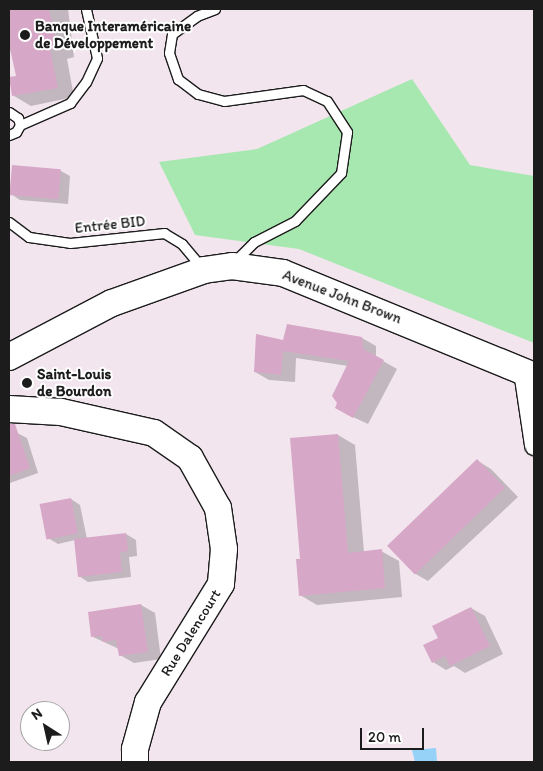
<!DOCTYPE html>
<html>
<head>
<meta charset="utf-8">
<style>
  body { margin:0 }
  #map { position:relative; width:543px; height:771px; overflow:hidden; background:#f3e5ee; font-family:Itim,sans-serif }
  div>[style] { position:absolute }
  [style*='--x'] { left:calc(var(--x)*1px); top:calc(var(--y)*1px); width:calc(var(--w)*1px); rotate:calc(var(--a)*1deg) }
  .green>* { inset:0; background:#a7e8b1 }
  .water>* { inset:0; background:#96d2f7 }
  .shadow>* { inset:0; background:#0003 }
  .building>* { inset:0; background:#d7a7c7; transform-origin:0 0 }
  .roads { filter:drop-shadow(1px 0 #1c1c1c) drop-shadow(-1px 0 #1c1c1c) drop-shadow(0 1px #1c1c1c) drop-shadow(0 -1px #1c1c1c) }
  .lane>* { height:9px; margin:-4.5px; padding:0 4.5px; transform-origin:4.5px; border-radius:4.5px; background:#fff }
  .street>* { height:19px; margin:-9.5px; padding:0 9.5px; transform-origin:9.5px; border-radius:9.5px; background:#fff }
  .secondary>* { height:26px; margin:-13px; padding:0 13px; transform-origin:13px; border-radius:13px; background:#fff }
  .dots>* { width:14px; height:14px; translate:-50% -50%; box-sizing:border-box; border:2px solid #fff; border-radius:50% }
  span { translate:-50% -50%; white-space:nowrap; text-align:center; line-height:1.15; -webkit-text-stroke:4px #fff; paint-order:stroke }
  .poi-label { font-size:15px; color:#1c1c1c; font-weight:700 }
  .left { translate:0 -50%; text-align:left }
  .street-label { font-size:15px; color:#1c1c1c }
  .frame { position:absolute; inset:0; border:10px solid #1c1c1c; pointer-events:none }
  .north { position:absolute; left:20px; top:701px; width:50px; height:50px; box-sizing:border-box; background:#fff; border:1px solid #a4a4a4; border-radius:50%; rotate:325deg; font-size:14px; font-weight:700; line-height:20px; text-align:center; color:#1c1c1c }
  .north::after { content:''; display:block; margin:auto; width:18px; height:22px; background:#1c1c1c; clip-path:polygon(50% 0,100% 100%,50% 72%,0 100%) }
  .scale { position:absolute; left:360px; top:728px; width:64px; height:22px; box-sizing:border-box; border:2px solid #1c1c1c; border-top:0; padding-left:6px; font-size:15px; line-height:18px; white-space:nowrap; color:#1c1c1c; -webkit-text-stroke:4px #fff; paint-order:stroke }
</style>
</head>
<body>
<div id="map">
  <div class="green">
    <i style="clip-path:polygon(412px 79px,470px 165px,534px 176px,534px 343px,299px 249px,195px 235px,159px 162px,257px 149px)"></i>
  </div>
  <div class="water">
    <i style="clip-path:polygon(436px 748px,437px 762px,415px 762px,412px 750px)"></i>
  </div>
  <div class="shadow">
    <i style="clip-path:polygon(9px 9px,68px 9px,74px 57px,67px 59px,74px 97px,31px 106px,14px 96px,18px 77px,14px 53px,9px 50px)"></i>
    <i style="clip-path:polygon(13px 166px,61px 171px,70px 176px,68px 204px,20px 200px,11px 194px)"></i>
    <i style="clip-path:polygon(362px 338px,376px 346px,376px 357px,397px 369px,368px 424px,351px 416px,348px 366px,296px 358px,295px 382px,269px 380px,255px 372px,284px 342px)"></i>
    <i style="clip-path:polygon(17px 433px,27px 438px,38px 473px,10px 483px,9px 436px)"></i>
    <i style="clip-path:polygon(338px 435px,355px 445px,364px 552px,381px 551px,399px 561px,402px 597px,317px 605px,300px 595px,301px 560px)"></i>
    <i style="clip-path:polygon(478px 461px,491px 469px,518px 497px,428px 581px,414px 573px)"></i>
    <i style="clip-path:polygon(71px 499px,80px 505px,87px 539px,126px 534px,136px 540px,137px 556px,129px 557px,131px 577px,88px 582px,79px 576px,75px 540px,58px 544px,48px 538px)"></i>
    <i style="clip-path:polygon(141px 605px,155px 613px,161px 659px,134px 663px,120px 655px,119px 649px,93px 637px)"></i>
    <i style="clip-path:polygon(471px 608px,485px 616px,503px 654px,465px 673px,454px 666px,446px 670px,433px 662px,439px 639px)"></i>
  </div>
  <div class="building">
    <i style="clip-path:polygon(9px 9px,49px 9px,57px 48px,50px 49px,58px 88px,12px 96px,9px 77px,16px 76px,9px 44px)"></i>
    <i style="left:12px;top:165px;width:49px;height:30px;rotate:5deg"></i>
    <i style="clip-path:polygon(287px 324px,362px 337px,363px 349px,384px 360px,353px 418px,335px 408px,337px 403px,332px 396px,349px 361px,283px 351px,281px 375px,254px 372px,256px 334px,283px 340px)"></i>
    <i style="clip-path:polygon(9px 424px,15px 424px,30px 468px,9px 476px)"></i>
    <i style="clip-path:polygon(338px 434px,348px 553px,382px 549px,385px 588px,299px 596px,296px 559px,300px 559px,290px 438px)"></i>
    <i style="left:477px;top:459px;width:40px;height:125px;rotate:46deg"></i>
    <i style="left:71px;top:498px;width:36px;height:32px;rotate:79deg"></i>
    <i style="clip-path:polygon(126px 533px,128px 551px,120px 552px,122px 572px,78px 577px,74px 539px)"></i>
    <i style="clip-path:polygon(141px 604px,148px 652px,119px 656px,116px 640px,103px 642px,102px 636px,91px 637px,88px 612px)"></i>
    <i style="clip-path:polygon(471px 607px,490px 646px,450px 666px,445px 656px,432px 663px,423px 645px,438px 638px,432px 626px)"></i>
  </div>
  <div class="roads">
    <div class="lane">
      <i style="--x:215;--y:9;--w:19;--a:159"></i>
      <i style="--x:197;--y:16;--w:31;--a:144"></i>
      <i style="--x:172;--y:34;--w:19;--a:99"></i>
      <i style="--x:169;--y:53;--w:28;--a:71"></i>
      <i style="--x:178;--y:79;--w:25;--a:37"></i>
      <i style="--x:198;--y:94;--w:27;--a:15"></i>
      <i style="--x:224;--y:101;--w:80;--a:-7.9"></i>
      <i style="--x:303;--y:90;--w:26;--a:25"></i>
      <i style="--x:327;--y:101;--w:37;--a:57"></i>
      <i style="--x:347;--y:132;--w:41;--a:98.3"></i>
      <i style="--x:341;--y:173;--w:66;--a:133.8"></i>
      <i style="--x:295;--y:221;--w:46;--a:152.9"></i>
      <i style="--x:254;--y:242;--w:28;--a:135"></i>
      <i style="--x:9;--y:112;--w:11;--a:34"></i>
      <i style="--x:18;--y:118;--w:7;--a:74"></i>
      <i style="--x:20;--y:125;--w:8;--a:120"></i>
      <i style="--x:16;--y:132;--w:8;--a:157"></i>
      <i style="--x:20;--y:125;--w:55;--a:-23.7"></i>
      <i style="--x:70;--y:103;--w:26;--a:-53"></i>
      <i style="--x:86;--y:82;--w:26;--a:-65"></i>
      <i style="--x:97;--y:58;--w:50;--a:-102.7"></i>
      <i style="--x:9;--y:222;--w:25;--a:37"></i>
      <i style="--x:29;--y:237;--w:41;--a:8.3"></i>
      <i style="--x:70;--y:243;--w:95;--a:-6.1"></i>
      <i style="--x:164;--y:233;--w:21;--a:31"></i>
      <i style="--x:182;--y:244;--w:31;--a:50"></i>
    </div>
    <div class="street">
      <i style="--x:523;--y:371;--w:75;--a:81.5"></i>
    </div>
    <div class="secondary">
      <i style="--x:9;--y:357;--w:116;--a:-27.7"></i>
      <i style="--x:112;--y:303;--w:98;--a:-19.7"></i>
      <i style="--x:204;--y:270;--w:28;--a:-8"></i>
      <i style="--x:232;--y:266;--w:51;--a:7.8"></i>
      <i style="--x:283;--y:273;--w:271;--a:22.3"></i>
      <i style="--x:9;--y:409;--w:52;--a:3.3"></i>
      <i style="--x:61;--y:412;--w:95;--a:12.7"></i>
      <i style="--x:154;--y:433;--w:44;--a:34.8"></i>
      <i style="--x:190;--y:458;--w:57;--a:60.8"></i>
      <i style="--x:218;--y:508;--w:41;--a:81.7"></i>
      <i style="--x:224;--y:549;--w:35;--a:95"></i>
      <i style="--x:221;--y:584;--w:139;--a:121.7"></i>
      <i style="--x:148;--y:702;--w:49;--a:105.5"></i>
      <i style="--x:135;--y:749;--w:13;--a:90"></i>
    </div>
  </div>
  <div class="dots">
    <i style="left:25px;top:35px;background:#1c1c1c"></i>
    <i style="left:27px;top:383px;background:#1c1c1c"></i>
  </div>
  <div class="poi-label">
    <span class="left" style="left:35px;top:35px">Banque Interaméricaine<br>de Développement</span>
    <span class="left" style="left:37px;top:383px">Saint-Louis<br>de Bourdon</span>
  </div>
  <div class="street-label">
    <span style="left:110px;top:225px;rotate:-6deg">Entrée BID</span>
    <span style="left:342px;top:297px;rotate:21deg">Avenue John Brown</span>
    <span style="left:191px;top:633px;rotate:-58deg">Rue Dalencourt</span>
  </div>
  <div class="frame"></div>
  <div class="north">N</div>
  <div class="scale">20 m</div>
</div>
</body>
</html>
